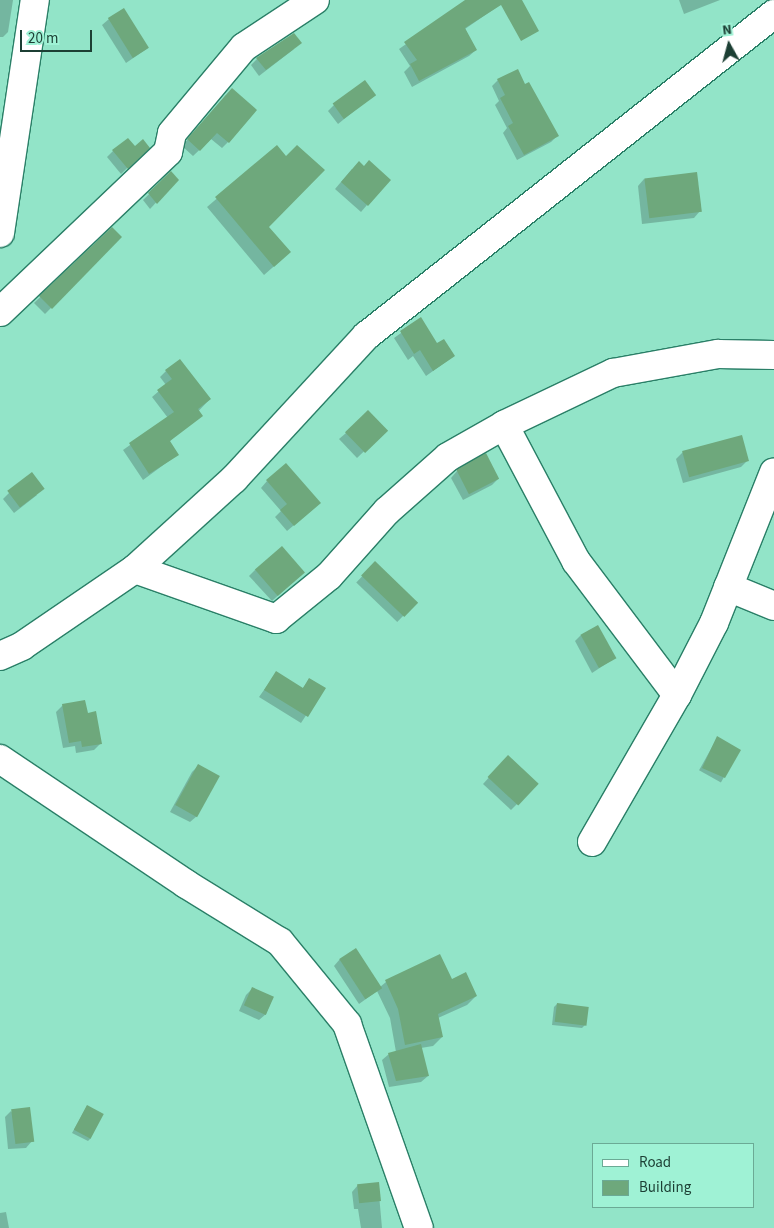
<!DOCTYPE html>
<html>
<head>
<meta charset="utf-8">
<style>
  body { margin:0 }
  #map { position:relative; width:774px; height:1228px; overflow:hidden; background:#92e4c8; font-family:"Source Sans 3",sans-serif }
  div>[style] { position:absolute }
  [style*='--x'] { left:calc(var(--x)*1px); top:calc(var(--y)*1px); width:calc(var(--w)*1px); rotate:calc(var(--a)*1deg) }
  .shadow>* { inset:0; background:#0003; transform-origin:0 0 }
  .building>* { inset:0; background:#6ea87c; transform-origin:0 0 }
  .roads { filter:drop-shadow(1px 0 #2a7f67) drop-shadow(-1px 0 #2a7f67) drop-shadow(0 1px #2a7f67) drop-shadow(0 -1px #2a7f67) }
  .minor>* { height:28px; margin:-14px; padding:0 14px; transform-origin:14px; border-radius:14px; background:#fff }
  span { translate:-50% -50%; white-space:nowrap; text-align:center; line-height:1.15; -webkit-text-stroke:4.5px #9ff2d5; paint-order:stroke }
  .legend { position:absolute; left:592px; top:1143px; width:162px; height:65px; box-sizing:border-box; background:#9ff2d5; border:1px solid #6baa95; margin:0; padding:6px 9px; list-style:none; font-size:15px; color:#1c3f34 }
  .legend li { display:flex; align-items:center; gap:10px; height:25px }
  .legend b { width:25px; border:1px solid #6baa95 }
  .north { position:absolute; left:704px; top:20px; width:50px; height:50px; -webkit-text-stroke:4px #9ff2d5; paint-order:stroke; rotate:353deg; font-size:14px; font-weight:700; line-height:20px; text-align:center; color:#1c3f34 }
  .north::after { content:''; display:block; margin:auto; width:18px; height:22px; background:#1c3f34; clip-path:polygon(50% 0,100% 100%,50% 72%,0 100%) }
  .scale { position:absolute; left:20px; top:30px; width:72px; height:22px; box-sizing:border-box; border:2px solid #1c3f34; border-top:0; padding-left:6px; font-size:15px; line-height:18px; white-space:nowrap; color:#1c3f34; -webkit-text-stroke:4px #9ff2d5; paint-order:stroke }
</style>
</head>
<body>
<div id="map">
  <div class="shadow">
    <i style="clip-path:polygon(0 0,13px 0,8px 32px,3px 37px,0 37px)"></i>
    <i style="clip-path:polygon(469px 0,507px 0,465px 29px,476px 50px,469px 56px,412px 87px,404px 72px,410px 66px,399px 49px)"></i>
    <i style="clip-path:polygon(679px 0,720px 0,684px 14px)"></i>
    <i style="clip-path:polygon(109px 19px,148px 48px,126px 63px,102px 25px)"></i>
    <i style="clip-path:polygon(294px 49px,259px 76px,251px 65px,257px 59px)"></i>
    <i style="clip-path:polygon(498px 80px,525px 86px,557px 136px,551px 142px,517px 160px,503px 133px,507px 128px,495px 105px,499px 101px,492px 86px)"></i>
    <i style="clip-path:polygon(226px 95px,228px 142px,222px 148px,211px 139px,193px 156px,182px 146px)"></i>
    <i style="clip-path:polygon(374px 95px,338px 124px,328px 111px,334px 105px)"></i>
    <i style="clip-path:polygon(277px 147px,268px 227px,280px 261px,264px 275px,207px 207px)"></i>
    <i style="clip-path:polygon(135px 148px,148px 148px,121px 174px,107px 157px,113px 151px)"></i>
    <i style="clip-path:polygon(352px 169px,367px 205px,361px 212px,335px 189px)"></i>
    <i style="clip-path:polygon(171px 173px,177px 180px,150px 209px,143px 200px)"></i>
    <i style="clip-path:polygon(644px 179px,700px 211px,694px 218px,642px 224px,638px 186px)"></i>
    <i style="clip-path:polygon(112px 229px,121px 237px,45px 314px,34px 303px)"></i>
    <i style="clip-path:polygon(421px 319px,437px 345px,454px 356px,426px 376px,413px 356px,408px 360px,394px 338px)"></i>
    <i style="clip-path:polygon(166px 371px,210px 399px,169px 442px,177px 455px,143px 480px,123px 450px,168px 418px,152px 397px,166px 385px,160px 377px)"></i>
    <i style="clip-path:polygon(346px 433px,379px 437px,357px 458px,339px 439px)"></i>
    <i style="clip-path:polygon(683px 452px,747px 461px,741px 467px,683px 483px,676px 459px)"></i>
    <i style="clip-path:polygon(457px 471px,498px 479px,492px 485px,463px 500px,451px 478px)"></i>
    <i style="clip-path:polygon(267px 481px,313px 509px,287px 531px,275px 517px,281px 511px,261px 488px)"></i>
    <i style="clip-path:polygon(9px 493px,37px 495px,14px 513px,3px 499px)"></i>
    <i style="left:375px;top:563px;width:57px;height:27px;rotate:44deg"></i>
    <i style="clip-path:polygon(255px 570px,297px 578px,272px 601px,249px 576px)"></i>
    <i style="clip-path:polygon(581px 635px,615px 658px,592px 673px,575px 641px)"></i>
    <i style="clip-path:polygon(276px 673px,302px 689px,310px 679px,324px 688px,301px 723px,259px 697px)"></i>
    <i style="clip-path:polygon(63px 705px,87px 714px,101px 743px,94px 750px,76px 753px,75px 746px,63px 748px,56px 712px)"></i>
    <i style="left:717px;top:738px;width:25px;height:37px;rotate:29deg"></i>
    <i style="clip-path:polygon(502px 763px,537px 784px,511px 810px,483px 784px)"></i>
    <i style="clip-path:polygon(198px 766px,197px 816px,190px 822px,170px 812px,192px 772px)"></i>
    <i style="clip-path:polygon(340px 959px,380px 987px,386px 982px,451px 981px,476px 996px,467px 1005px,438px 1018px,442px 1037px,433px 1046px,421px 1048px,428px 1076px,421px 1082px,389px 1087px,382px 1060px,389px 1054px,396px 1052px,390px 1018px,377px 991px,359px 1004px,334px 966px)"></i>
    <i style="clip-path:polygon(252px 989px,273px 997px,266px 1014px,259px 1020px,239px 1011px,246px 995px)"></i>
    <i style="clip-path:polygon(557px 1004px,585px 1025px,582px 1028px,552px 1025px,554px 1007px)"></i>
    <i style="clip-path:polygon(87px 1106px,91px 1138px,88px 1141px,72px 1133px)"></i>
    <i style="clip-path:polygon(11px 1111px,32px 1141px,26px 1148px,8px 1149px,5px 1117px)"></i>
    <i style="clip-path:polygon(378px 1183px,382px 1228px,361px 1228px,358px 1209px,354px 1209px,352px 1192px,358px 1185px)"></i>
    <i style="clip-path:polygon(6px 1212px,9px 1228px,0 1228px,0 1213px)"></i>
  </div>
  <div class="building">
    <i style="clip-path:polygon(465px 0,522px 0,539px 31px,521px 41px,501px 5px,465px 28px,477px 50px,419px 81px,410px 64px,417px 60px,404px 42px)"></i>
    <i style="left:124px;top:8px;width:47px;height:19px;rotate:58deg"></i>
    <i style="clip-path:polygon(294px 33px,302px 43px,266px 70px,256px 58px)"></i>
    <i style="clip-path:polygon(518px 69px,525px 84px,529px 82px,559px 136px,524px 155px,508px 126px,513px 123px,500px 98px,505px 95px,497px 79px)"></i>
    <i style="left:365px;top:80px;width:19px;height:40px;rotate:54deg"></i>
    <i style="clip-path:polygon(232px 88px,257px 110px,229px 143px,217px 133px,200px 151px,187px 139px)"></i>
    <i style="clip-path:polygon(128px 138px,135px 146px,143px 139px,150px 148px,128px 169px,112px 150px)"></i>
    <i style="clip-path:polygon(277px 145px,286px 156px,297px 145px,325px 170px,269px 227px,291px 252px,274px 267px,215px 197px)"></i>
    <i style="clip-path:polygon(369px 160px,391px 180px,368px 206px,341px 182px,359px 161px,364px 166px)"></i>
    <i style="clip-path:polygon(171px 171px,179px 180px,157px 204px,148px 193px)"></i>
    <i style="left:697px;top:172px;width:40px;height:53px;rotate:83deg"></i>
    <i style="clip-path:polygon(112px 227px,122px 237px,52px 309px,39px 296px)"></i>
    <i style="clip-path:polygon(421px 317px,437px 343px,444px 339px,455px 356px,433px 371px,420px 350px,414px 354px,400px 331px)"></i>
    <i style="clip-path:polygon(180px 359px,211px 399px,198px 409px,203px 416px,170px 441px,179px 455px,149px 474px,129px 443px,174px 412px,157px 390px,172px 379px,165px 370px)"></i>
    <i style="left:368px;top:410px;width:29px;height:32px;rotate:46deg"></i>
    <i style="left:742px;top:435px;width:27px;height:62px;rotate:75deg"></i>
    <i style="left:486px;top:453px;width:29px;height:34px;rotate:63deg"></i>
    <i style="clip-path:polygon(286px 463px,321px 503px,294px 526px,280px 510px,287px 504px,266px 480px)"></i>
    <i style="left:32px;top:472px;width:21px;height:31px;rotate:53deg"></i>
    <i style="left:282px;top:546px;width:35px;height:36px;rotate:49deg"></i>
    <i style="left:375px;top:561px;width:60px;height:20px;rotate:44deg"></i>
    <i style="left:598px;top:625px;width:38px;height:20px;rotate:61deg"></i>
    <i style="clip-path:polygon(276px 671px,303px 688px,309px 678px,326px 688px,308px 717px,264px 690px)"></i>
    <i style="clip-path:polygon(85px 700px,88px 713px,96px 711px,102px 744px,82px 747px,81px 741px,69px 743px,62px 704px)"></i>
    <i style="clip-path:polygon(717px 736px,741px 750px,725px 778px,702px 768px)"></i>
    <i style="left:508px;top:755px;width:42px;height:30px;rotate:43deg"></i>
    <i style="left:198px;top:764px;width:25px;height:47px;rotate:29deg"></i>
    <i style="left:356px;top:948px;width:48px;height:20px;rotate:57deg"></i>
    <i style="clip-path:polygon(440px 954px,452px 979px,466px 972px,477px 996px,438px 1014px,443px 1037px,405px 1045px,398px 1009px,385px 980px)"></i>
    <i style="left:252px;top:987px;width:24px;height:20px;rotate:24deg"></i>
    <i style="left:557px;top:1003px;width:32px;height:19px;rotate:7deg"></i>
    <i style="clip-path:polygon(421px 1044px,429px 1076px,396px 1081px,388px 1053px)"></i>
    <i style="left:87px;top:1105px;width:19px;height:28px;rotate:28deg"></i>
    <i style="left:30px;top:1107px;width:35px;height:19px;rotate:83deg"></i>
    <i style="left:379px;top:1182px;width:19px;height:22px;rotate:84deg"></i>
  </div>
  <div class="roads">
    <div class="minor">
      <i style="--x:0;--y:233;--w:236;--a:-81.5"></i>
      <i style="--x:0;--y:312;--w:232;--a:-43.6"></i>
      <i style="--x:168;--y:152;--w:19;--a:-78"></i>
      <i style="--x:172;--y:133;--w:112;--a:-50.1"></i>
      <i style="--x:244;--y:47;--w:85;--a:-33.5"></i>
      <i style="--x:504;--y:425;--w:154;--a:62.1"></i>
      <i style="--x:576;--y:561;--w:168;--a:53"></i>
      <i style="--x:135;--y:569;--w:150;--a:19.5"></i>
      <i style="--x:276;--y:619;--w:68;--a:-39.1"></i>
      <i style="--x:329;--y:576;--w:87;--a:-48.3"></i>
      <i style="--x:387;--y:511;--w:81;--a:-41.5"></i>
      <i style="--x:448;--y:457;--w:64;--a:-29.7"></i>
      <i style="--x:504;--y:425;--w:121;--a:-25.5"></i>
      <i style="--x:613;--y:373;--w:107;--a:-10.3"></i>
      <i style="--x:718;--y:354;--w:56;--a:1"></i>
      <i style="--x:728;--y:587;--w:50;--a:22.4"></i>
      <i style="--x:0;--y:656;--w:24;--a:-24"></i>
      <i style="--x:22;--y:646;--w:137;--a:-34.3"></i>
      <i style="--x:135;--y:569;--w:134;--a:-42.3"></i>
      <i style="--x:234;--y:479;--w:195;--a:-47.3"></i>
      <i style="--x:366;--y:336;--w:520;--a:-38.28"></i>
      <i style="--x:0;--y:759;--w:224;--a:33.9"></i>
      <i style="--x:186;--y:884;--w:110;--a:31.7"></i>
      <i style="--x:280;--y:942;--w:106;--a:50.7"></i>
      <i style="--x:347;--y:1024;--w:216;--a:70.6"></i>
      <i style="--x:592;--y:842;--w:170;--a:-60"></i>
      <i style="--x:677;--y:695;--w:81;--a:-62.8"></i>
      <i style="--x:714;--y:623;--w:162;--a:-68.3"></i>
    </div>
  </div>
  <ul class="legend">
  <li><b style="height:6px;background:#fff"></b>Road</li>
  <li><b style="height:14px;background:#6ea87c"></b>Building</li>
  </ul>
  <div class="north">N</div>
  <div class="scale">20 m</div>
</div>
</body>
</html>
